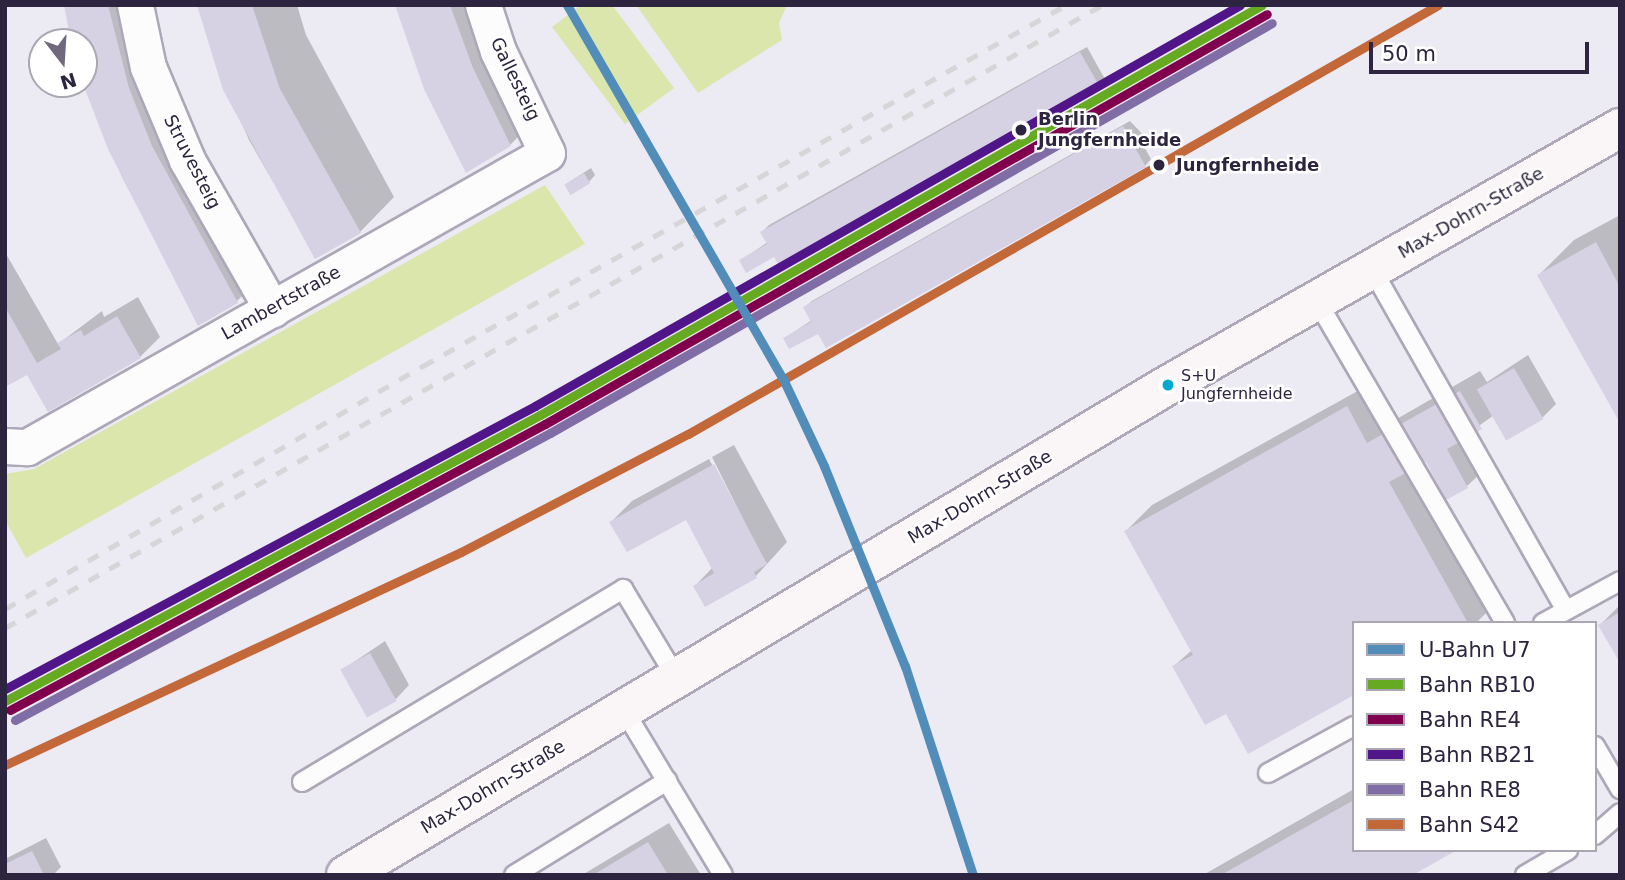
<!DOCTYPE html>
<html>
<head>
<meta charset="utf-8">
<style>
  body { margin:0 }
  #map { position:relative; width:1625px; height:880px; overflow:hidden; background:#eceaf2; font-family:"DejaVu Sans",sans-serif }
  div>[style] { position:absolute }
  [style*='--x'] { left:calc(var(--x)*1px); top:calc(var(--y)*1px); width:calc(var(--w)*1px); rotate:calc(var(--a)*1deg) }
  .green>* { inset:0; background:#dbe6ad }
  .shadow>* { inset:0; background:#0003 }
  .building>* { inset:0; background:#d7d1e4; transform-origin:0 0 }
  .roads { filter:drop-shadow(2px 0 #ada7b8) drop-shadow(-2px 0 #ada7b8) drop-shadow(0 2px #ada7b8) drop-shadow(0 -2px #ada7b8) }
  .service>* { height:18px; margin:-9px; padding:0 9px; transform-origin:9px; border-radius:9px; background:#fcfcfd }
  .minor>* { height:35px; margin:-17.5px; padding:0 17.5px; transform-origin:17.5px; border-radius:17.5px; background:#fcfcfd }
  .secondary>* { height:38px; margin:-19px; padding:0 19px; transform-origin:19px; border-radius:19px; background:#faf6f8 }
  .rail>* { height:5px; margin-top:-2.5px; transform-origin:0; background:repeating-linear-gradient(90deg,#d6d6d8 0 12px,transparent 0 24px) }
  .rail-1>* { height:9px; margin:-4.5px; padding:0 4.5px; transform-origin:4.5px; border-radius:4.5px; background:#6a2 }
  .rail-2>* { height:9px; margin:-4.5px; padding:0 4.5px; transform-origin:4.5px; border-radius:4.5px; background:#80004d }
  .rail-3>* { height:9px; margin:-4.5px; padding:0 4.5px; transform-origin:4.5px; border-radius:4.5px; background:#501689 }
  .rail-4>* { height:9px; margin:-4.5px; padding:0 4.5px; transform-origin:4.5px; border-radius:4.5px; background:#816da6 }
  .rail-5>* { height:9px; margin:-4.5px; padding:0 4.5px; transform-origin:4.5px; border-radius:4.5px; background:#c36939 }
  .metro-1>* { height:9px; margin:-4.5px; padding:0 4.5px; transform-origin:4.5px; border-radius:4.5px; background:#528dba }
  .dots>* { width:19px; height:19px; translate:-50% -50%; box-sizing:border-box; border:4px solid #fff; border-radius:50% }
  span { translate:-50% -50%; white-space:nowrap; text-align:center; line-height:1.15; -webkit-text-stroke:5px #fff; paint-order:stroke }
  .bus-label { font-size:16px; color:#2d243f }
  .left { translate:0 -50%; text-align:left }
  .street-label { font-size:18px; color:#2d243f }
  .stop-label { font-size:18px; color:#2d243f; font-weight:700 }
  .frame { position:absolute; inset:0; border:7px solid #2d243f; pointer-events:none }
  .legend { position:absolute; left:1352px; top:621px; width:245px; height:231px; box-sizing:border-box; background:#fff; border:2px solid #aba7b2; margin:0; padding:9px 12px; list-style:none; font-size:21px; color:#2d243f }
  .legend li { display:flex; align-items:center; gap:14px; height:35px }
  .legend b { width:35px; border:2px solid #aba7b2 }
  .north { position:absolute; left:28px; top:28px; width:70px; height:70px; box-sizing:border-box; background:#fff; border:2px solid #aba7b2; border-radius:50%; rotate:163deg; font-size:19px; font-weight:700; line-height:28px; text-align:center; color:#2d243f }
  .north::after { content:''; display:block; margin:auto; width:24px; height:32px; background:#70697e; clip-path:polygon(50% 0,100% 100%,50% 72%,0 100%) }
  .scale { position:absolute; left:1369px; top:42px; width:220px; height:32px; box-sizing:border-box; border:4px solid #2d243f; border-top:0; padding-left:9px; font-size:21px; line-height:24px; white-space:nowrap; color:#2d243f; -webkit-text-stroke:5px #fff; paint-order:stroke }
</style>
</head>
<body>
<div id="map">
  <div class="green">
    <i style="clip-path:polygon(581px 5px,612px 5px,674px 88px,625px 124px,552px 27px)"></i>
    <i style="clip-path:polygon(636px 5px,787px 5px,779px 23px,782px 40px,698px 93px)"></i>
    <i style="clip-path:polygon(545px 185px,585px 244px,26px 558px,5px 520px,5px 474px,34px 469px)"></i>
  </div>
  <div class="shadow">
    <i style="clip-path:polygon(66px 5px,140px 5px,178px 119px,263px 275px,237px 301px,199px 323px,122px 177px,85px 83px,84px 42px,74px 42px)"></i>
    <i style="clip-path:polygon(200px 5px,297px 5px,306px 35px,394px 197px,360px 232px,316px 256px,249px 140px,214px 60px)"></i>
    <i style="clip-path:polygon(398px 5px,497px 5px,545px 110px,510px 145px)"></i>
    <i style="clip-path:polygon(1087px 47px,1106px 81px,1100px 87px,775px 255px,741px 260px,768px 242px,762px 232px,769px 225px)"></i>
    <i style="clip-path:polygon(1130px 121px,1147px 139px,1142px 143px,1151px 159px,1145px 166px,818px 332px,785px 338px,812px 320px,805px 307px,812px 301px)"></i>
    <i style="clip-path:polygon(591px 168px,595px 175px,589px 182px,566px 184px)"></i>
    <i style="clip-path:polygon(1620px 215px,1620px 420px,1539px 275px,1574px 240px)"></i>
    <i style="clip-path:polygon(5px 252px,58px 344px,102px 311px,104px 317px,138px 297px,160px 337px,140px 357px,27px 372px,5px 385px)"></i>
    <i style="clip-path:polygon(1528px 355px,1556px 404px,1542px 418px,1494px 415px,1462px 438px,1481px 473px,1467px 486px,1434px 456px,1419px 463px,1497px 602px,1476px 623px,1354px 623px,1226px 711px,1174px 666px,1192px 650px,1126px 531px,1152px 505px,1374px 382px,1395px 420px,1480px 371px,1487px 382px)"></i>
    <i style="clip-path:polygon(734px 445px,787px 542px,756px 576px,695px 586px,713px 567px,687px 518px,611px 522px,632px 501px,709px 459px,765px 563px,712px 457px)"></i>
    <i style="clip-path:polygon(1620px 605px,1620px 659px,1600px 625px)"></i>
    <i style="clip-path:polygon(385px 641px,409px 685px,396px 699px,342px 670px)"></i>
    <i style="clip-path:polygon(1354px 789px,1354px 850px,1410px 875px,1203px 875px)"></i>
    <i style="clip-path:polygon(669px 823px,701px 875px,582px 875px)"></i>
    <i style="clip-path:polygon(46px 838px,61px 867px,53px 875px,5px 875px,7px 858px)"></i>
  </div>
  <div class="building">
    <i style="clip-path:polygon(64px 5px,108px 5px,129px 88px,152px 146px,238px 303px,198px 326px,108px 149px,83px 84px,84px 42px,71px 42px)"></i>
    <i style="clip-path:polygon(197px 5px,252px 5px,280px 89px,361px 233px,315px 259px,223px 90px)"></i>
    <i style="clip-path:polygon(395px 5px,450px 5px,473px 68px,511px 146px,466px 173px,424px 89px)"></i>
    <i style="clip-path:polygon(1080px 52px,1101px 89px,781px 269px,774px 257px,746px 273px,739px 260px,767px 244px,760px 232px)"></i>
    <i style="clip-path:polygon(1123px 126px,1146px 167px,826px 348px,818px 334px,789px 349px,783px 338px,811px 322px,803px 307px)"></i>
    <i style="left:584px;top:173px;width:12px;height:23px;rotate:59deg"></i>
    <i style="clip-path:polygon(1596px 242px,1620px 287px,1620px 423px,1537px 275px)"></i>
    <i style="clip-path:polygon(5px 307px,37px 363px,61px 349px,57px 343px,81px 330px,84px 336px,117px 316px,141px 358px,48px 412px,27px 375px,5px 387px)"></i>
    <i style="left:1514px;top:368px;width:59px;height:43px;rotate:60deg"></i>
    <i style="clip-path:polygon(1460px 391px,1482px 429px,1447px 449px,1468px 488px,1446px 500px,1426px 462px,1389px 482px,1468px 623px,1354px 623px,1354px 695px,1248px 754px,1226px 714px,1205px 725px,1172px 666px,1193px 655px,1124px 531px,1347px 406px,1367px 443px)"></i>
    <i style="clip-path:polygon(714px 464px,767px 564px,754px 572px,757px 578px,705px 607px,693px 586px,714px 573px,686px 520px,627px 552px,609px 522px)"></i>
    <i style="clip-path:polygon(1620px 612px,1620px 663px,1598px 625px)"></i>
    <i style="left:370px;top:653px;width:55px;height:34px;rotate:61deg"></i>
    <i style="clip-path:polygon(1354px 800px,1354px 850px,1457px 850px,1413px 875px,1221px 875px)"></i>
    <i style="clip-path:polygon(648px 842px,668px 875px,593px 875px)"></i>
    <i style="clip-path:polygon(32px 851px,44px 875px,5px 875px,5px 864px)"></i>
  </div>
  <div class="roads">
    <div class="service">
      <i style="--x:1372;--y:269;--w:392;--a:60.4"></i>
      <i style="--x:1317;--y:301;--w:373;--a:59.7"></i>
      <i style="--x:1543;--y:623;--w:88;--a:-28.6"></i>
      <i style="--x:624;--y:710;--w:192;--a:59"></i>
      <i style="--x:1595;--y:746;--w:50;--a:59.8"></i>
      <i style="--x:1268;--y:773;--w:98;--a:-28.7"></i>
      <i style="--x:302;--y:782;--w:375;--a:-31"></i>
      <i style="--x:623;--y:589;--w:105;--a:59"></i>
      <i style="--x:1595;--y:835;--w:33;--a:-41"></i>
      <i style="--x:514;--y:875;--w:180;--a:-31.6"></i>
      <i style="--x:1525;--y:875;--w:50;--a:-30.2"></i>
    </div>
    <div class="minor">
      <i style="--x:135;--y:5;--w:63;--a:78.2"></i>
      <i style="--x:148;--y:67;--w:101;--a:67.2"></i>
      <i style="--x:187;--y:160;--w:172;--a:60.3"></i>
      <i style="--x:5;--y:446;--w:22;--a:3"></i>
      <i style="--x:27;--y:447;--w:597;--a:-29.48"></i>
      <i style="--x:547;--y:153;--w:113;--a:-115.7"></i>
      <i style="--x:498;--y:51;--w:48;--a:-108.1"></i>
    </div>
    <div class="secondary">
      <i style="--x:346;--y:875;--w:957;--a:-30.8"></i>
      <i style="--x:1168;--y:385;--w:520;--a:-29.62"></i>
    </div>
  </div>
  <div class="rail">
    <i style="--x:5;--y:609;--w:484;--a:-30.2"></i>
    <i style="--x:423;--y:366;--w:737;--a:-29.31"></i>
    <i style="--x:5;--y:628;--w:1262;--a:-29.59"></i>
  </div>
  <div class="rail-1">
    <i style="--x:5;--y:701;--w:607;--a:-28.13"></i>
    <i style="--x:540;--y:415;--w:830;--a:-29.59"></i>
  </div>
  <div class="rail-2">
    <i style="--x:10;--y:710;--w:607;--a:-28.13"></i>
    <i style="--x:545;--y:424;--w:830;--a:-29.59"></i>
  </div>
  <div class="rail-3">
    <i style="--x:5;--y:689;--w:601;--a:-28.1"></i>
    <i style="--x:535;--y:406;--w:811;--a:-29.63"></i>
  </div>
  <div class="rail-4">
    <i style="--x:15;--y:720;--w:607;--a:-28.21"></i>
    <i style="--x:550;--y:433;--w:830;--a:-29.59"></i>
  </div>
  <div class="rail-5">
    <i style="--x:5;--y:765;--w:503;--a:-25.04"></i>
    <i style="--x:461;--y:552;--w:256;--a:-27.5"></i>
    <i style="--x:688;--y:434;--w:864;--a:-29.77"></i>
  </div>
  <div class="metro-1">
    <i style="--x:567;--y:5;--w:436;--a:60"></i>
    <i style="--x:785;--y:383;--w:92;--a:64.8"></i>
    <i style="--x:824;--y:466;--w:216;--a:68"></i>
    <i style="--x:905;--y:666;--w:220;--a:72"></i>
  </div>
  <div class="dots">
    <i style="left:1021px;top:130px;background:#2d243f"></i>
    <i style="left:1159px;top:165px;background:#2d243f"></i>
    <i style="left:1168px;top:385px;background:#00a9ce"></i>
  </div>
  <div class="bus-label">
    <span class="left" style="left:1181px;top:385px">S+U<br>Jungfernheide</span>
  </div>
  <div class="street-label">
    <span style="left:515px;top:79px;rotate:64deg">Gallesteig</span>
    <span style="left:192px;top:162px;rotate:63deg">Struvesteig</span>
    <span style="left:1471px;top:213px;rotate:-30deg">Max-Dohrn-Straße</span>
    <span style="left:281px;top:303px;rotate:-29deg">Lambertstraße</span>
    <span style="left:980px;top:497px;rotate:-31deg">Max-Dohrn-Straße</span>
    <span style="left:493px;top:787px;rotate:-31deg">Max-Dohrn-Straße</span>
  </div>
  <div class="stop-label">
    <span class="left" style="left:1038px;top:130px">Berlin<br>Jungfernheide</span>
    <span class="left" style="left:1176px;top:165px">Jungfernheide</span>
  </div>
  <div class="frame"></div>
  <ul class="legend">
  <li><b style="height:9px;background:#528dba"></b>U-Bahn U7</li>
  <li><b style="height:9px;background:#6a2"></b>Bahn RB10</li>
  <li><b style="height:9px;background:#80004d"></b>Bahn RE4</li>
  <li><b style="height:9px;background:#501689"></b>Bahn RB21</li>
  <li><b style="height:9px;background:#816da6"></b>Bahn RE8</li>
  <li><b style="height:9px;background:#c36939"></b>Bahn S42</li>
  </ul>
  <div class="north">N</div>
  <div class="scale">50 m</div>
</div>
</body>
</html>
